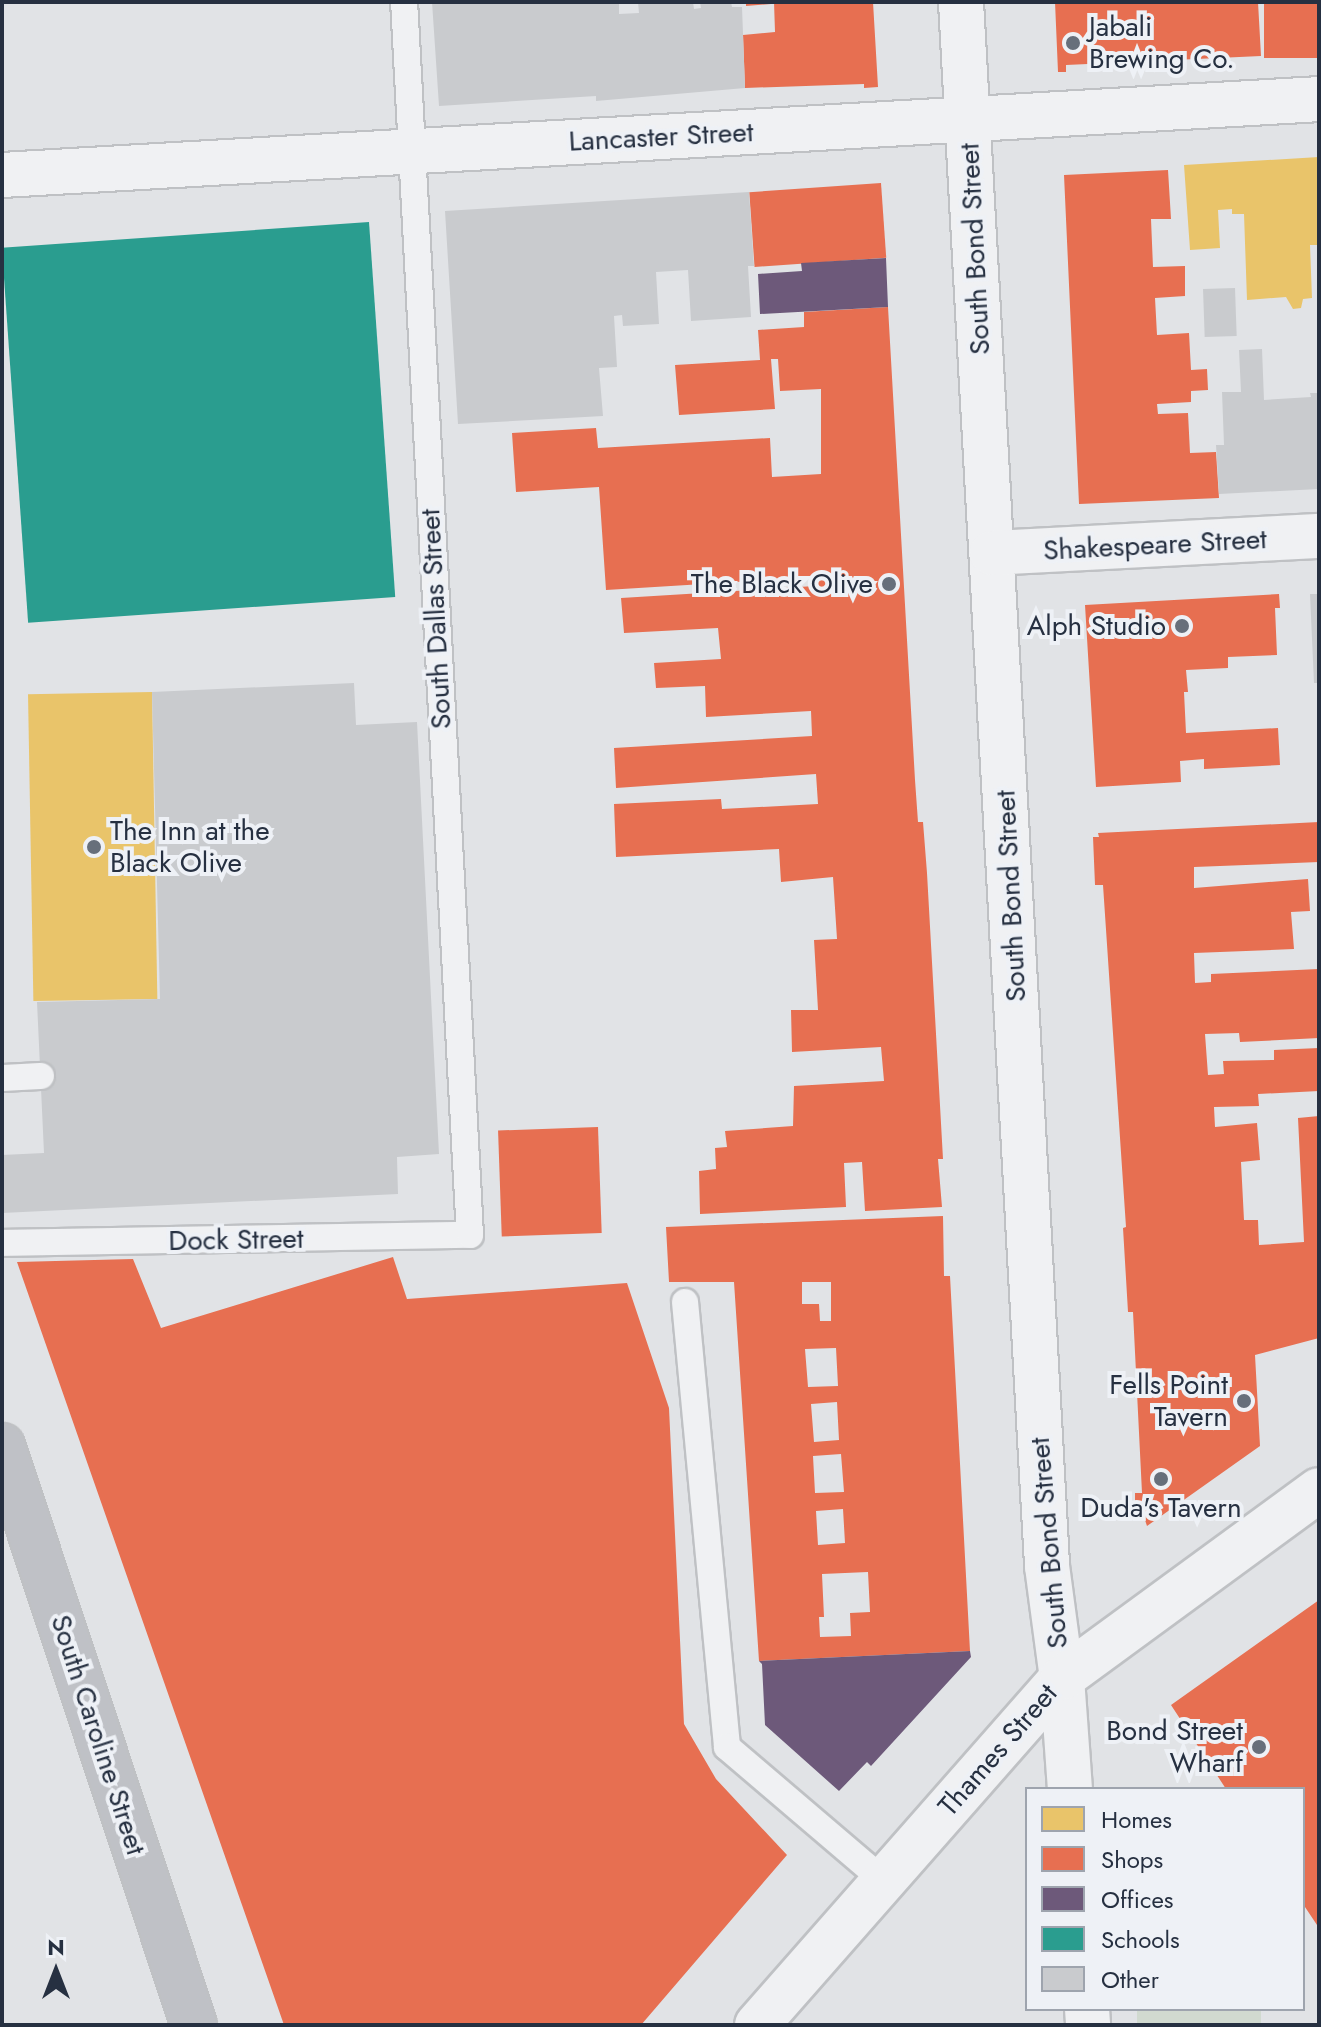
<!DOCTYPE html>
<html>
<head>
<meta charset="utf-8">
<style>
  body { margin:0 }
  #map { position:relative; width:1321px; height:2027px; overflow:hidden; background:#e1e3e6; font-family:Jost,sans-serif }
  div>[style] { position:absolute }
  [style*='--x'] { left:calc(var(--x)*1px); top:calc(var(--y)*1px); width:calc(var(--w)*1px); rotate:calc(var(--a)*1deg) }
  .green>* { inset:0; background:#d1dad0; transform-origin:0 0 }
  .homes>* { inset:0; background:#e9c46a; transform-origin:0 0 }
  .shops>* { inset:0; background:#e76f51; transform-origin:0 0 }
  .offices>* { inset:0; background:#6d597a }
  .schools>* { inset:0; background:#2a9d8f; transform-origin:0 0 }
  .building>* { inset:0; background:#c9cbce; transform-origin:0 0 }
  .roads { filter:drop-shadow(2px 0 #bfc1c4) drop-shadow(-2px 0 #bfc1c4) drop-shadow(0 2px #bfc1c4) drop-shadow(0 -2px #bfc1c4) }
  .lane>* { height:26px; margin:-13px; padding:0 13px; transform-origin:13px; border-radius:13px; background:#f0f1f3 }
  .street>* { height:44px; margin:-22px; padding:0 22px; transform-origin:22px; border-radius:22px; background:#f0f1f3 }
  .secondary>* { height:44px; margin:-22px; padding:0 22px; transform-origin:22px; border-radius:22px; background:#bfc1c6 }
  .dots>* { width:22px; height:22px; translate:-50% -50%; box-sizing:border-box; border:4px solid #eef1f6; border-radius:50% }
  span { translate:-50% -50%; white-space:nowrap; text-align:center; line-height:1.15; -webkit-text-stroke:8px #eef1f6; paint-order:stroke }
  .poi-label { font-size:28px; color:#263041 }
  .left { translate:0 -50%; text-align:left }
  .right { translate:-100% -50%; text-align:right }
  .street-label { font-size:28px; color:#263041 }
  .frame { position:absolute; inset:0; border:4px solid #263041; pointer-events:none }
  .legend { position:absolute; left:1025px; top:1787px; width:280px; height:224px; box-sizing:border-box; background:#eef1f6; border:2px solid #9ea4ae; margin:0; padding:10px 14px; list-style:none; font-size:24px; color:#263041 }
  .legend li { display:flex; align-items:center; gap:16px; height:40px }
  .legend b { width:40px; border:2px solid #9ea4ae }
  .north { position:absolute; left:16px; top:1931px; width:80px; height:80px; -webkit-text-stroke:6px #eef1f6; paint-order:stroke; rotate:0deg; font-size:22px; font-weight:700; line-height:32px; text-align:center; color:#263041 }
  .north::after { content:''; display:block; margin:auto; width:28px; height:36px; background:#263041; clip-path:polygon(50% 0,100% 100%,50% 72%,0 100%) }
</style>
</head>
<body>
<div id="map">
  <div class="green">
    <i style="left:1137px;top:2009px;width:124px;height:16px"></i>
  </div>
  <div class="homes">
    <i style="clip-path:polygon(1319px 157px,1319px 245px,1310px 245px,1312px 298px,1303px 299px,1301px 308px,1293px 309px,1286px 297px,1247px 300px,1244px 214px,1232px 214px,1232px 209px,1218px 210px,1220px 248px,1190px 250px,1184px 165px)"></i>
    <i style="left:152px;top:692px;width:307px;height:124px;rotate:89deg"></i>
  </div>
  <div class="shops">
    <i style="clip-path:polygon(746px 2px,771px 2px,771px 4px,746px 6px)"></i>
    <i style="clip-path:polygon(774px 2px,873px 2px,878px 87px,864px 88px,864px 84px,745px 88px,743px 35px,775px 32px)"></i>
    <i style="clip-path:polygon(1055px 2px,1258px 2px,1261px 56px,1066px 65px,1066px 72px,1058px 72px)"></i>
    <i style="left:1264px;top:2px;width:55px;height:56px"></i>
    <i style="clip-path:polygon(1168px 170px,1171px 219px,1151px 219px,1153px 267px,1185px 266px,1185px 296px,1155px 298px,1157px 335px,1189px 333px,1191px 370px,1207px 369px,1208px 390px,1191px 391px,1191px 402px,1157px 404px,1158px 414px,1188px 413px,1190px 453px,1216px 452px,1219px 498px,1079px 504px,1064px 175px)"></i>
    <i style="left:881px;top:183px;width:75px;height:132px;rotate:86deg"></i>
    <i style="clip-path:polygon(888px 307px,915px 780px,918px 822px,923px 822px,927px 873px,943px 1159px,938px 1159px,942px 1207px,865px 1211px,862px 1162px,844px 1163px,846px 1207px,700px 1214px,699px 1171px,716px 1169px,715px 1148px,727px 1147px,725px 1131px,793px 1126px,794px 1086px,884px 1081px,881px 1047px,792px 1052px,791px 1010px,818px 1010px,814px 940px,837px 939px,833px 877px,781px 882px,779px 849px,616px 857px,614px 804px,721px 799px,722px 809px,818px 804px,816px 774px,616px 788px,614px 748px,812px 736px,811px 711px,706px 717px,705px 686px,656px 688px,654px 663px,721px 659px,718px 628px,624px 633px,621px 598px,815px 586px,814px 577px,606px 590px,599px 487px,516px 492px,512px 433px,596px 428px,598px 448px,770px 438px,772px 477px,821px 474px,821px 389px,780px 391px,778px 359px,771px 359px,775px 409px,679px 415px,675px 365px,760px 360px,758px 330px,804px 327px,804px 312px)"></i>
    <i style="clip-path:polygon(1279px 594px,1280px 608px,1275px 608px,1277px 655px,1228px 657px,1228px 668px,1186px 670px,1188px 692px,1184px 692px,1186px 733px,1278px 728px,1280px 765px,1204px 769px,1204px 759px,1180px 761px,1181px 782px,1096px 787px,1085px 605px)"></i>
    <i style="clip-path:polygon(1319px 822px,1319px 862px,1194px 867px,1194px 888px,1308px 879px,1310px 911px,1291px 912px,1294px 949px,1194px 953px,1195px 983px,1211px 982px,1211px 974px,1319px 969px,1319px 1038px,1240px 1042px,1239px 1033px,1205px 1034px,1208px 1075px,1224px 1074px,1223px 1061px,1274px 1060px,1274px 1050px,1319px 1048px,1319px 1091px,1258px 1094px,1259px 1106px,1214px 1107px,1215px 1127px,1257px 1123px,1260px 1160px,1241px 1162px,1244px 1220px,1258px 1220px,1259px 1245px,1304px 1242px,1298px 1118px,1319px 1116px,1319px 1338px,1255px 1355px,1260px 1446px,1147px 1526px,1144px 1517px,1135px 1517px,1135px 1493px,1142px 1493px,1133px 1312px,1128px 1312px,1123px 1228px,1126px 1227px,1103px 885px,1095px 885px,1093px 837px,1099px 837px,1098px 833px)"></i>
    <i style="left:598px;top:1127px;width:106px;height:100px;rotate:88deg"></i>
    <i style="clip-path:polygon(evenodd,943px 1216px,944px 1276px,950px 1276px,970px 1651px,759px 1661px,734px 1282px,669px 1282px,666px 1227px,943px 1216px,802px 1282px,831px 1282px,831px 1321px,820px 1321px,819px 1304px,802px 1304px,802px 1282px,943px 1216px,836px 1348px,838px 1386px,808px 1387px,805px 1349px,836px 1348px,943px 1216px,837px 1402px,839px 1440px,814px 1442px,811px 1404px,837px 1402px,943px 1216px,841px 1454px,844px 1492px,815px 1493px,813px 1456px,841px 1454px,943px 1216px,843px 1509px,845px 1543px,818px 1545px,816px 1511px,843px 1509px,943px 1216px,868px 1572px,870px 1612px,850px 1613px,851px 1636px,820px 1637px,819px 1617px,824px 1617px,822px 1574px,868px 1572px)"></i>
    <i style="clip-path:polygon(393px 1257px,407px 1299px,627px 1283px,669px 1408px,684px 1724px,716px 1779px,787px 1855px,641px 2025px,284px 2025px,17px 1262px,133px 1259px,161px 1328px)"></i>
    <i style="clip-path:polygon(1319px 1600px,1319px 1928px,1303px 1904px,1303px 1789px,1226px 1789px,1171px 1705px)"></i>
  </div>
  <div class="offices">
    <i style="clip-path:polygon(886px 258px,888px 307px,760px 314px,758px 274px,802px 271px,801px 263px)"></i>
    <i style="clip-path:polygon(970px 1651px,971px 1657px,871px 1766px,867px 1762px,839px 1791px,765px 1725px,762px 1664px,759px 1661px)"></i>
  </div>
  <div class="schools">
    <i style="left:369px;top:222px;width:376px;height:368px;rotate:86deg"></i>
  </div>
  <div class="building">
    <i style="clip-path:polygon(432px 2px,619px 2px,619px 14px,639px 13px,638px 2px,693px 2px,694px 9px,701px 8px,700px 2px,731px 2px,732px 7px,742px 7px,745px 88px,596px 101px,596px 96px,439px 106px)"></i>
    <i style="clip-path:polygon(749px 192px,754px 266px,748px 266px,751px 317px,691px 321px,688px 270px,656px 272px,659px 324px,623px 326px,622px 315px,614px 316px,617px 367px,599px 368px,603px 416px,458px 424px,445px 211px)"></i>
    <i style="left:1235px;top:288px;width:48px;height:32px;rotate:88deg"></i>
    <i style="clip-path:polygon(1262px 349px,1264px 400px,1311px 397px,1310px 393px,1319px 393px,1319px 489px,1219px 494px,1216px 445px,1224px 445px,1222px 392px,1241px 392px,1239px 350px)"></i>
    <i style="clip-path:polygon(1310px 594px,1319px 594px,1319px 683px,1314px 683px)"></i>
    <i style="clip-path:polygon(354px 683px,356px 725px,417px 722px,439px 1154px,397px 1157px,398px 1194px,2px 1213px,2px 1155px,44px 1153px,37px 1002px,160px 999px,152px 692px)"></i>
  </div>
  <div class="roads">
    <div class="lane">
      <i style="--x:2;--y:1078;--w:39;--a:-3"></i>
      <i style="--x:2;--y:1243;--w:468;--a:-1"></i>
      <i style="--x:470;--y:1235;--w:1235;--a:-93.06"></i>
      <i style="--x:685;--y:1302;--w:447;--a:84.6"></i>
      <i style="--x:727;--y:1747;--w:206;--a:40.5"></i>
    </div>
    <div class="street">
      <i style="--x:961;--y:2;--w:1566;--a:86.85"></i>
      <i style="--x:1047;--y:1566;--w:113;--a:82.4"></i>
      <i style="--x:1062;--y:1678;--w:111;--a:85.9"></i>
      <i style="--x:2;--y:175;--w:1319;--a:-3.3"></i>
      <i style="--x:992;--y:553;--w:327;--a:-3"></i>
      <i style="--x:1087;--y:2009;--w:16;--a:86"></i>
      <i style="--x:757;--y:2025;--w:462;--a:-48.7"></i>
      <i style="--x:1062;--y:1678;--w:318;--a:-36.2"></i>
    </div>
    <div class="secondary">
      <i style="--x:2;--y:1446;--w:610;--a:71.65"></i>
    </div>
  </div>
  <div class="dots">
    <i style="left:1073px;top:43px;background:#676f7b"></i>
    <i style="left:889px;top:584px;background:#676f7b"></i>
    <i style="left:1182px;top:626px;background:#676f7b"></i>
    <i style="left:94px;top:847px;background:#676f7b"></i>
    <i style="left:1244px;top:1401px;background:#676f7b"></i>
    <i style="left:1161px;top:1479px;background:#676f7b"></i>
    <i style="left:1259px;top:1747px;background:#676f7b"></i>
  </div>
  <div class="poi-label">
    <span class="left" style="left:1089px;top:43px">Jabali<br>Brewing Co.</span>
    <span class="right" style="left:873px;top:584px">The Black Olive</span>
    <span class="right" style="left:1166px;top:626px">Alph Studio</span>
    <span class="left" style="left:110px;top:847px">The Inn at the<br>Black Olive</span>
    <span class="right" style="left:1228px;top:1401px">Fells Point<br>Tavern</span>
    <span style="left:1161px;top:1508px">Duda's Tavern</span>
    <span class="right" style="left:1243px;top:1747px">Bond Street<br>Wharf</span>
  </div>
  <div class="street-label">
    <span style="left:661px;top:137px;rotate:-3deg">Lancaster Street</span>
    <span style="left:975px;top:249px;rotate:-93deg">South Bond Street</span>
    <span style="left:1155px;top:545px;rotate:-3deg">Shakespeare Street</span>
    <span style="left:436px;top:619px;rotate:-93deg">South Dallas Street</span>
    <span style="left:1011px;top:896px;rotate:-93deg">South Bond Street</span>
    <span style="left:236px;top:1240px;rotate:-1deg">Dock Street</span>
    <span style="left:1049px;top:1543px;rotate:-95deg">South Bond Street</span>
    <span style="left:98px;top:1735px;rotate:72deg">South Caroline Street</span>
    <span style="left:998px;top:1750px;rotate:-49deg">Thames Street</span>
  </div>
  <div class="frame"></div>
  <ul class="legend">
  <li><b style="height:22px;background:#e9c46a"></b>Homes</li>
  <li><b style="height:22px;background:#e76f51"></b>Shops</li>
  <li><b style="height:22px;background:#6d597a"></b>Offices</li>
  <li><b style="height:22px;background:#2a9d8f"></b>Schools</li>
  <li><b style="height:22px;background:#c9cbce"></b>Other</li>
  </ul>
  <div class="north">N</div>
</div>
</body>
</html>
